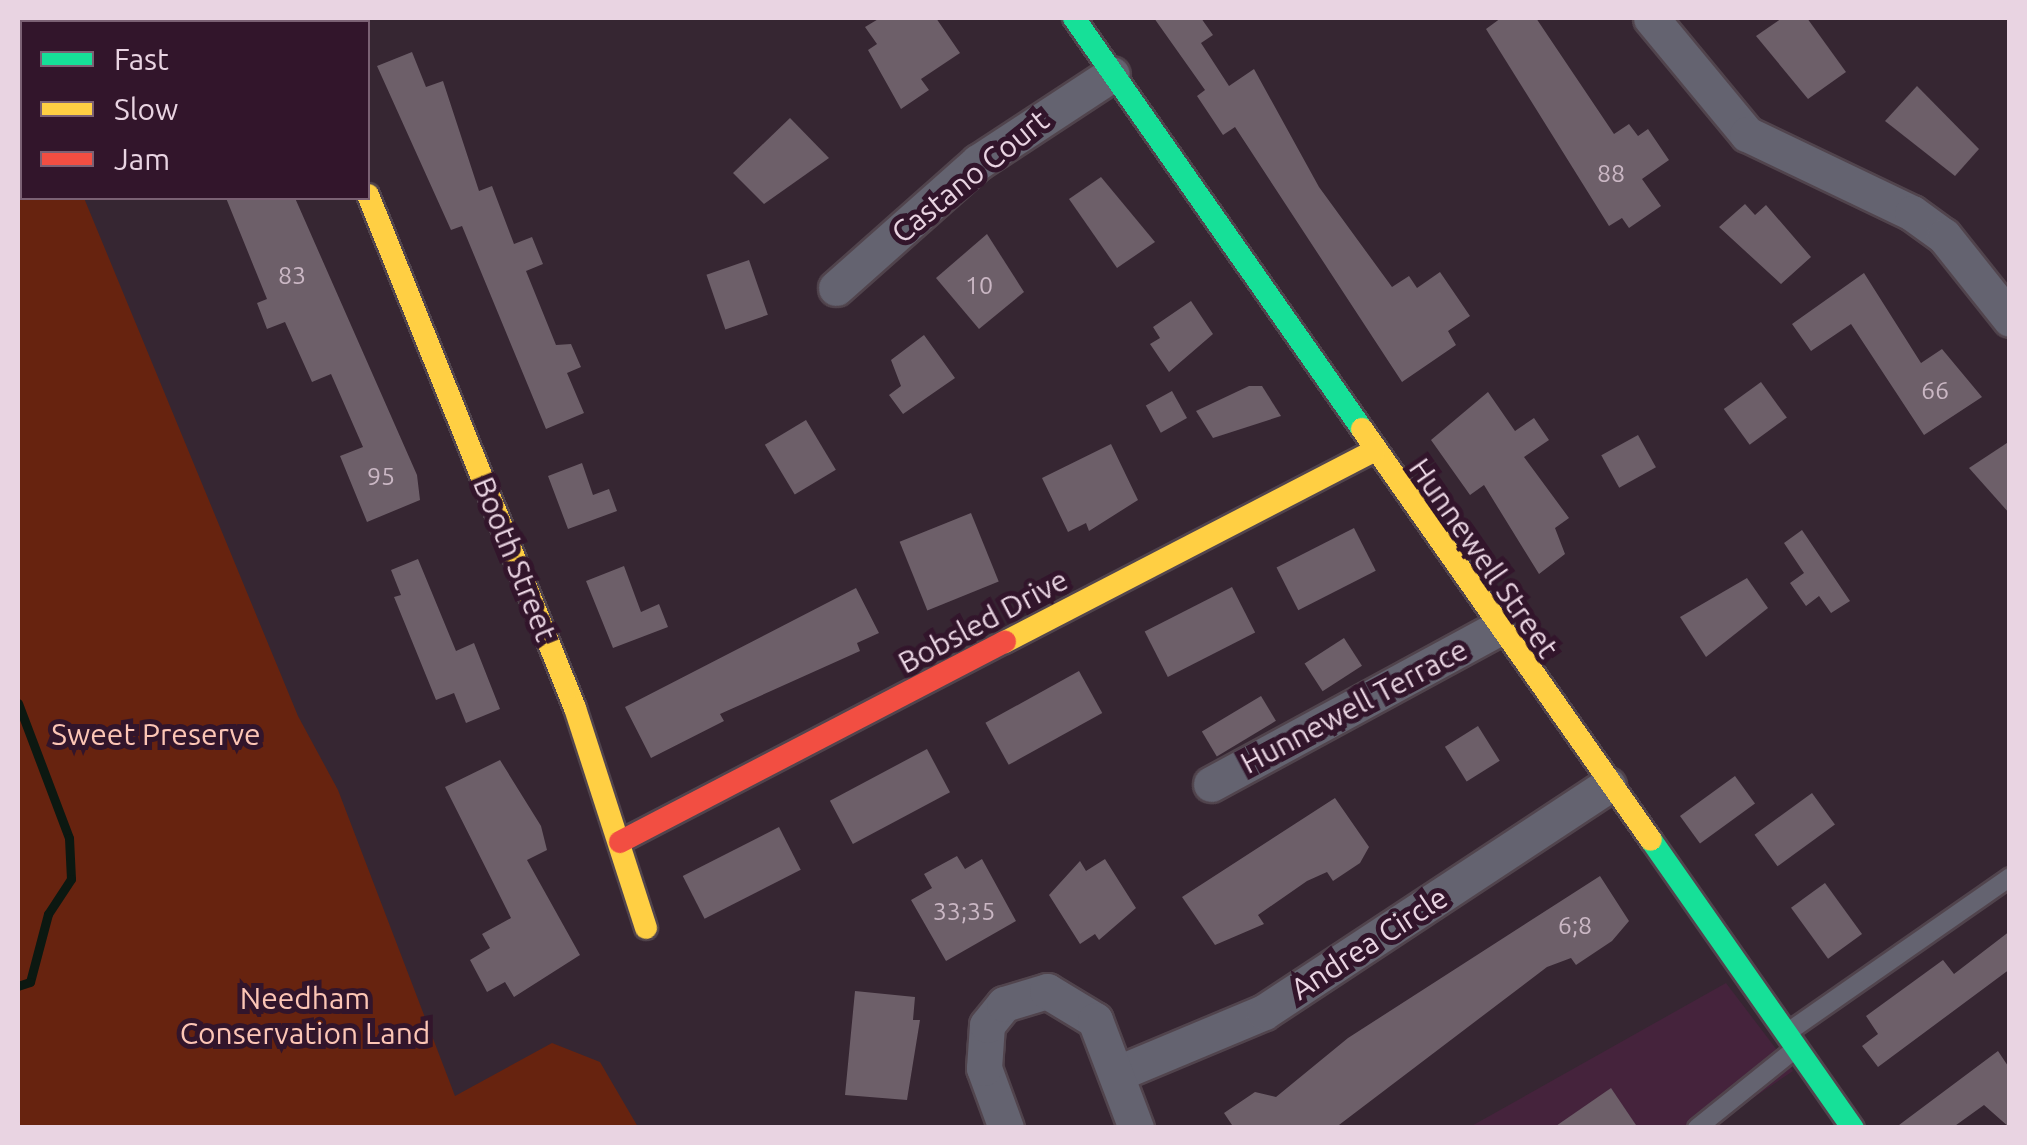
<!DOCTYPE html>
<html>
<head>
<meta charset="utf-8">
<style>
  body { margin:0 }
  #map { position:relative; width:2027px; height:1145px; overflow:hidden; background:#362632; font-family:Ubuntu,sans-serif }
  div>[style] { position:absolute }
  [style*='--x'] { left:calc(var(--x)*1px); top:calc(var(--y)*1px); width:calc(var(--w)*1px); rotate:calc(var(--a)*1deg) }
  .built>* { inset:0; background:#45233c }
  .green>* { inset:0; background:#67230f }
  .stream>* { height:9px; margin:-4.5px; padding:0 4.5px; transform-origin:4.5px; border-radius:4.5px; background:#0c1811 }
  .building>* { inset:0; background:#6d5f69; transform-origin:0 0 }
  .roads { filter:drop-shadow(2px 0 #51444d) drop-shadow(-2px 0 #51444d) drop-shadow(0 2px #51444d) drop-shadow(0 -2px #51444d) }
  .lane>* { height:18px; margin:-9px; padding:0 9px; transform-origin:9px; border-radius:9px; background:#646370 }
  .street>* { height:35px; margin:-17.5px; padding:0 17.5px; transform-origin:17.5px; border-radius:17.5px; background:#646370 }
  .fast>* { height:22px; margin:-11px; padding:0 11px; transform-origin:11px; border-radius:11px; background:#16e098 }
  .slow>* { height:22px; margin:-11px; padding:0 11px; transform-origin:11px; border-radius:11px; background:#ffcf43 }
  .jam>* { height:22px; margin:-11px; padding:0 11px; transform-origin:11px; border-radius:11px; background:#f24e42 }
  span { translate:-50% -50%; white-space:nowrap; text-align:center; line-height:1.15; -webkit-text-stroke:10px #32152b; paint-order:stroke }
  .number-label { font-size:25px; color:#cab7c4 }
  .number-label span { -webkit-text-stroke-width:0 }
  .street-label { font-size:30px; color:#e9d4e2 }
  .park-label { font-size:30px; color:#fcc5b5 }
  .frame { position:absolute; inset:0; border:20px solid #e9d4e2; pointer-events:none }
  .legend { position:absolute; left:20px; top:20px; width:350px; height:180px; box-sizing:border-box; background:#32152b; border:2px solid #7b6174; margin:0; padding:12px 18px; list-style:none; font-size:30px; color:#e9d4e2 }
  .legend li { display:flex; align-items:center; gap:20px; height:50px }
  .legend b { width:50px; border:2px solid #7b6174 }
</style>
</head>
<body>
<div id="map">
  <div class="built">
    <i style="clip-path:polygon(1726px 983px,1793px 1071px,1710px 1127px,1468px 1128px)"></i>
  </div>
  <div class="green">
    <i style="clip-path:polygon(18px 35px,22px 198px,84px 198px,298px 716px,338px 790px,455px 1096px,552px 1043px,600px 1062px,638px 1127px,18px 1127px)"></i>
  </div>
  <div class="stream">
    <i style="--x:18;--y:703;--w:144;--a:69.3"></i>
    <i style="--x:69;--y:838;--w:41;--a:87.2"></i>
    <i style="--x:71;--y:879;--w:42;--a:123.3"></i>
    <i style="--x:48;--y:914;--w:70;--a:104.8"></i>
    <i style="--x:30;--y:982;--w:13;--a:162"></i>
  </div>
  <div class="building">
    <i style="clip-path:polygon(880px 18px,936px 18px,960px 53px,921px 79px,929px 90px,901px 109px,868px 50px,877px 44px,865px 27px)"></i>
    <i style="clip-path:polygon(1154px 18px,1201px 18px,1213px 35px,1201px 43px,1229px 86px,1254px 69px,1319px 187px,1392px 287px,1409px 276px,1417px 288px,1440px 272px,1470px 316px,1448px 331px,1456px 345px,1402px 382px,1235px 127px,1223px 135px,1197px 96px,1205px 90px)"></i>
    <i style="clip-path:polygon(1501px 18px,1536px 18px,1614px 134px,1629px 124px,1638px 136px,1648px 129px,1669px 160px,1642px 179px,1661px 206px,1629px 228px,1622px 218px,1609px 226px,1486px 29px)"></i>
    <i style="clip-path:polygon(1782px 18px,1807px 18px,1846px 72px,1808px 99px,1756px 36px)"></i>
    <i style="clip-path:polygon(412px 52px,426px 87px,443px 81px,479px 191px,492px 186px,514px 244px,532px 237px,543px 264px,526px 271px,556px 345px,571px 344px,581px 367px,567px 373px,584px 413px,546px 429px,462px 226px,451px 230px,377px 66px)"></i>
    <i style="clip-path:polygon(1917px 86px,1979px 149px,1955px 176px,1885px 121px)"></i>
    <i style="clip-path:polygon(790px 118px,829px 158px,764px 204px,733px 173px)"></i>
    <i style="clip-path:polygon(1101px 177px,1155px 242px,1117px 268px,1069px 199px)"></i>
    <i style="clip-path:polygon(226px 198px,295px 198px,417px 475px,420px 500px,367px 522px,340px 456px,363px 447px,331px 374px,312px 382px,285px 322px,267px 329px,257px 303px,267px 299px)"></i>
    <i style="clip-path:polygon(1745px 204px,1755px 215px,1766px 205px,1811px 257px,1781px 284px,1719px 227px)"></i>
    <i style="clip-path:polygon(987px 234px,1024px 292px,979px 329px,936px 278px)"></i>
    <i style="left:749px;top:260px;width:58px;height:45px;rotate:71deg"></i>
    <i style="clip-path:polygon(1864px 273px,1921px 363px,1942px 349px,1982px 397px,1924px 435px,1851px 324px,1811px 351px,1792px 324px)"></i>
    <i style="clip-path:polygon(1191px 301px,1213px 334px,1169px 372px,1150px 344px,1160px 338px,1153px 327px)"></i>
    <i style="clip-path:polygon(924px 335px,955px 378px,903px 414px,889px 395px,901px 386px,891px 360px)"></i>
    <i style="left:1761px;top:382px;width:44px;height:46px;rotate:54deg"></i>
    <i style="clip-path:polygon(1249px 386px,1262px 386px,1281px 416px,1213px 438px,1196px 411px)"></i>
    <i style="left:1172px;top:391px;width:31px;height:30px;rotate:61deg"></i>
    <i style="clip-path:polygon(1488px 392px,1515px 431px,1534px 418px,1549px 440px,1524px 457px,1569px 518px,1555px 528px,1565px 554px,1539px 574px,1484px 485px,1470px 495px,1431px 440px)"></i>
    <i style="left:806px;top:420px;width:58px;height:48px;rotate:59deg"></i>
    <i style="left:1638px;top:435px;width:37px;height:42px;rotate:61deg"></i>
    <i style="clip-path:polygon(2010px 441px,2010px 514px,1969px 468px)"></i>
    <i style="clip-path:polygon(1111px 444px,1138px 500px,1089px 531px,1086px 523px,1068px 532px,1042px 478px)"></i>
    <i style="clip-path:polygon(582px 463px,593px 495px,609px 489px,617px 511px,568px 529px,548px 476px)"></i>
    <i style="left:971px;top:513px;width:74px;height:77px;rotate:68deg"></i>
    <i style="left:1354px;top:528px;width:48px;height:87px;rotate:63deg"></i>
    <i style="clip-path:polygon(1802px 530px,1850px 601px,1831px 613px,1819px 596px,1806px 606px,1790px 583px,1804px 573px,1784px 543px)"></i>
    <i style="clip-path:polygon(418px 559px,456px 651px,474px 643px,500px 709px,466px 723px,454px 693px,436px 700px,394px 597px,401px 595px,391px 570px)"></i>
    <i style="clip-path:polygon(624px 566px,641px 612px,659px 604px,668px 627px,613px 648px,586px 581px)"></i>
    <i style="clip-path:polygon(1747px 578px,1768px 608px,1706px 657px,1680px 617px)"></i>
    <i style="left:1232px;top:587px;width:51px;height:98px;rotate:63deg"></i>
    <i style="clip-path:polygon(856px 588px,879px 633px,857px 643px,860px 651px,720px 714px,724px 721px,651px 758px,625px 707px)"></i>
    <i style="left:1344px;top:638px;width:33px;height:47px;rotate:57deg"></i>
    <i style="left:1079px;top:671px;width:48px;height:107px;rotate:61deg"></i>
    <i style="left:1261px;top:696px;width:29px;height:69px;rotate:59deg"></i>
    <i style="left:1478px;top:726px;width:41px;height:39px;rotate:58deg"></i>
    <i style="left:927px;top:749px;width:49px;height:110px;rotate:62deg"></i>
    <i style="clip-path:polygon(500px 760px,541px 826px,547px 850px,527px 860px,580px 955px,514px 997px,505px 982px,487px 992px,470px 960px,490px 948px,482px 934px,511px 918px,445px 787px)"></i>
    <i style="left:1735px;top:776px;width:34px;height:68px;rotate:54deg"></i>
    <i style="left:1812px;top:793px;width:39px;height:71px;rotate:54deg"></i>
    <i style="clip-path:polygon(1335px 798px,1369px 847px,1360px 863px,1333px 881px,1327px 872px,1307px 881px,1258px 915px,1264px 924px,1215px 945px,1182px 897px)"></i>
    <i style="left:779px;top:827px;width:48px;height:108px;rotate:63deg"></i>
    <i style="clip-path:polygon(957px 856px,965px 869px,982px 859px,1016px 921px,946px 961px,911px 900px,932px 888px,924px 874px)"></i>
    <i style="clip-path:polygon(1105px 859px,1136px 908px,1099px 940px,1095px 934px,1080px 944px,1049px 895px,1080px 861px,1086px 871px)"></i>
    <i style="clip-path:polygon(1600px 876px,1629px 921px,1612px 941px,1576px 965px,1571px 958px,1547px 967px,1335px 1128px,1234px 1128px,1224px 1113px,1255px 1092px,1276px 1097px,1348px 1038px)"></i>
    <i style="left:1825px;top:883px;width:63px;height:42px;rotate:54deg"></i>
    <i style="clip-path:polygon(2010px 931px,2010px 969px,1878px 1067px,1862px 1046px,1878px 1034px,1866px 1016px,1943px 960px,1954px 974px)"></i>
    <i style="clip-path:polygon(855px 991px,915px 997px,913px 1020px,920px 1020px,907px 1100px,845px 1095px)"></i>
    <i style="clip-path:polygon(1998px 1051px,2010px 1069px,2010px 1128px,1984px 1105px,1952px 1128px,1895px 1128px)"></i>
    <i style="clip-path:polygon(1611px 1088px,1638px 1128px,1553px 1128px)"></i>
  </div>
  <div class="roads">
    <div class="lane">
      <i style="--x:1788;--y:1032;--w:271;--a:-34.9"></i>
      <i style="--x:1697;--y:1128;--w:124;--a:-38.8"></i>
    </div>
    <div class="street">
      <i style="--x:275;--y:18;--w:6;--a:39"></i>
      <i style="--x:1651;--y:18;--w:151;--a:50.4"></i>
      <i style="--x:1747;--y:134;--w:183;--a:25.6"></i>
      <i style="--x:1912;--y:213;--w:39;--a:36"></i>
      <i style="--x:1944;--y:236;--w:106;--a:51.5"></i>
      <i style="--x:836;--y:288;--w:190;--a:-41.6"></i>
      <i style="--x:978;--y:162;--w:160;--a:-33.3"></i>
      <i style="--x:1211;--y:784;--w:325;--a:-28.5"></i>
      <i style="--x:1116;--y:1074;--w:160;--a:-22.7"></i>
      <i style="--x:1264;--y:1012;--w:412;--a:-33.4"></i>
      <i style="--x:1006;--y:1128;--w:64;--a:-110.1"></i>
      <i style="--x:984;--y:1068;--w:43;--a:-86"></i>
      <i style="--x:987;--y:1025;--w:27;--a:-51"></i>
      <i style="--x:1004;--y:1004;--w:45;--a:-16.8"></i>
      <i style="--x:1047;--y:991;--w:56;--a:31.1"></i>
      <i style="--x:1095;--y:1020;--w:116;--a:69.2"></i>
    </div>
    <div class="fast">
      <i style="--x:1074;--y:18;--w:502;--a:54.98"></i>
      <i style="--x:1651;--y:840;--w:352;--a:55"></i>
    </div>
    <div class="slow">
      <i style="--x:368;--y:195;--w:553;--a:68.03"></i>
      <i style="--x:575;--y:708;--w:231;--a:72.1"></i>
      <i style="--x:1362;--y:429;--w:502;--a:54.89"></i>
      <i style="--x:1005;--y:642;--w:415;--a:-27.4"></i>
    </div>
    <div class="jam">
      <i style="--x:620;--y:842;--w:434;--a:-27.5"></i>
    </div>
  </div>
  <div class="number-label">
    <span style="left:1611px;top:173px">88</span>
    <span style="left:292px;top:275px">83</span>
    <span style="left:979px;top:285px">10</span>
    <span style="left:1935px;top:390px">66</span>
    <span style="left:381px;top:476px">95</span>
    <span style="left:964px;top:911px">33;35</span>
    <span style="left:1575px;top:925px">6;8</span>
  </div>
  <div class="street-label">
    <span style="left:970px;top:176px;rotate:-39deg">Castano Court</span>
    <span style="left:1484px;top:558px;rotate:55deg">Hunnewell Street</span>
    <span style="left:515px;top:559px;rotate:68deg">Booth Street</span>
    <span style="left:983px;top:621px;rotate:-28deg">Bobsled Drive</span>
    <span style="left:1354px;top:706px;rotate:-28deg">Hunnewell Terrace</span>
    <span style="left:1369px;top:943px;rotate:-33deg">Andrea Circle</span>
  </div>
  <div class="park-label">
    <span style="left:156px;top:734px">Sweet Preserve</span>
    <span style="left:305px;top:1015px">Needham<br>Conservation Land</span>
  </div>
  <div class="frame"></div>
  <ul class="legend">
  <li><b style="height:12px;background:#16e098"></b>Fast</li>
  <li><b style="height:12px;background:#ffcf43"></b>Slow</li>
  <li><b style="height:12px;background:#f24e42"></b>Jam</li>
  </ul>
</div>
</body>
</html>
